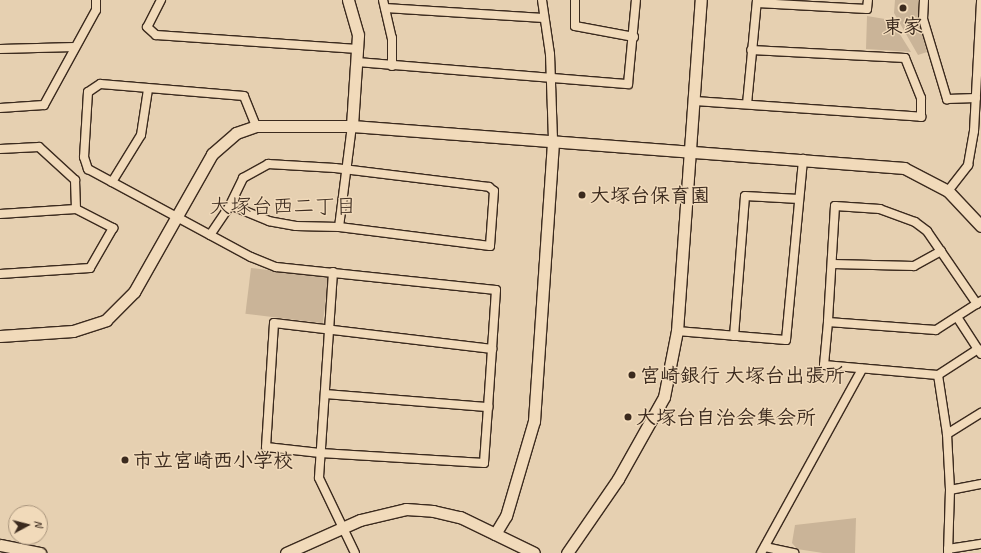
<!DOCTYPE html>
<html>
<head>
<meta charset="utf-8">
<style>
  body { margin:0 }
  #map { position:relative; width:981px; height:553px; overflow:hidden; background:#e6d0b1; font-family:Caveat,"Klee One",sans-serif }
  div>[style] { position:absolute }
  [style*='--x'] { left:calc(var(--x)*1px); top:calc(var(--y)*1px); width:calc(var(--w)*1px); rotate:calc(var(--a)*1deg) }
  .green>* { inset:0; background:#cab498; transform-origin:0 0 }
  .roads { filter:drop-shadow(1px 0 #3b2a1e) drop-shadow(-1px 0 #3b2a1e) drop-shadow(0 1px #3b2a1e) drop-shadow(0 -1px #3b2a1e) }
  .street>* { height:8px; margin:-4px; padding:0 4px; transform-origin:4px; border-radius:4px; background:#f1daba }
  .secondary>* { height:11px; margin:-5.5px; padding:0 5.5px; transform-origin:5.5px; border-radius:5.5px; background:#f1daba }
  .dots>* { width:11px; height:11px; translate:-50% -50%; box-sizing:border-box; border:2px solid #f1daba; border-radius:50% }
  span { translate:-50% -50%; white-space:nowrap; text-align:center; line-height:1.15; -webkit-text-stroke:3px #f1daba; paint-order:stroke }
  .poi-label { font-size:20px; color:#3b2a1e; font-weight:700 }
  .left { translate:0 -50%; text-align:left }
  .neighbourhood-label { font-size:21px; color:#3b2a1e }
  .north { position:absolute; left:8px; top:505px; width:40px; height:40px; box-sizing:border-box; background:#f1daba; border:1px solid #a8947c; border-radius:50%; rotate:83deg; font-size:11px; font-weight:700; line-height:16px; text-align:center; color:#3b2a1e }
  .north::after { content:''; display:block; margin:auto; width:14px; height:18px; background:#3b2a1e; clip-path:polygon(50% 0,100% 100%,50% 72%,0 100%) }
</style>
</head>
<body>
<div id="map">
  <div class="green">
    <i style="clip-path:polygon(895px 0,919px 0,918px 19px,927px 52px,918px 55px,894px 13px)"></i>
    <i style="clip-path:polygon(867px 16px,891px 20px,911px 52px,866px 49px)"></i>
    <i style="left:251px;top:268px;width:78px;height:46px;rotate:7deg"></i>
    <i style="clip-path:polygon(856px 518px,855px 553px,823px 553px,797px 549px,792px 543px,795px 525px)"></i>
  </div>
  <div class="roads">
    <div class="street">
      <i style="--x:161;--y:0;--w:30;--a:117"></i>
      <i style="--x:147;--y:27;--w:12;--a:42"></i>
      <i style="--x:156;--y:35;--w:202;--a:4"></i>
      <i style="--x:383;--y:0;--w:39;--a:77"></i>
      <i style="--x:392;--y:38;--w:28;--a:90"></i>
      <i style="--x:542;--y:0;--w:55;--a:81.6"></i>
      <i style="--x:550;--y:54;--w:88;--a:88"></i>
      <i style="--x:575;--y:0;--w:26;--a:90"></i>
      <i style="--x:575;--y:26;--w:60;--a:10.6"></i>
      <i style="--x:924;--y:0;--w:19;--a:93"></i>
      <i style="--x:923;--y:19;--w:84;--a:73.3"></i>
      <i style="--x:947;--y:99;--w:29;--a:-2"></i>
      <i style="--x:757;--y:3;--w:110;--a:3.1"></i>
      <i style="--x:867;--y:9;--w:9;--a:-84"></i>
      <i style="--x:385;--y:8;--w:159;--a:3.6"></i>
      <i style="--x:0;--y:49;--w:75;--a:-1.5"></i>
      <i style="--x:358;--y:62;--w:271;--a:4.7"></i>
      <i style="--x:628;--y:84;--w:84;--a:-84.6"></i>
      <i style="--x:695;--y:101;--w:227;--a:4"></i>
      <i style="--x:921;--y:117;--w:19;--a:-90"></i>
      <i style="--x:921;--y:98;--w:43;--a:-111.8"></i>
      <i style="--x:905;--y:58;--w:154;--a:-177"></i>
      <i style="--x:747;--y:104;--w:104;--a:-84.5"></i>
      <i style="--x:0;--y:108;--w:44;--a:-3.9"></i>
      <i style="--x:44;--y:105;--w:108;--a:-61.3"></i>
      <i style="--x:96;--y:10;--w:10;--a:-90"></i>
      <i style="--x:256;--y:126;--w:32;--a:-112"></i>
      <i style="--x:244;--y:96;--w:144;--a:-175.2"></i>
      <i style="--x:100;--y:84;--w:14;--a:146"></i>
      <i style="--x:88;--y:92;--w:65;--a:93.5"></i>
      <i style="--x:84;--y:157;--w:13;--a:72"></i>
      <i style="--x:88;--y:169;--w:185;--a:28.4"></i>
      <i style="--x:251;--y:257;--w:27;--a:22"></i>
      <i style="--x:276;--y:267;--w:221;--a:6"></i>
      <i style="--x:496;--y:290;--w:59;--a:93.9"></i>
      <i style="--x:492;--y:349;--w:58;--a:93.9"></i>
      <i style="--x:488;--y:407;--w:56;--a:94.1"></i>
      <i style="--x:484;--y:463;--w:164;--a:-176.5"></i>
      <i style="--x:320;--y:453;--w:54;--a:-173.7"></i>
      <i style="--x:266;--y:447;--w:124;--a:-86.3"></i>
      <i style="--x:274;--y:323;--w:220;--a:6.8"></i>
      <i style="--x:0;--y:149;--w:39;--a:-3"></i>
      <i style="--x:39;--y:147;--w:49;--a:42.5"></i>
      <i style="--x:75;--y:180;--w:29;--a:88"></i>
      <i style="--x:112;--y:182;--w:55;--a:-58.3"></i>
      <i style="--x:141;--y:135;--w:47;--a:-81.3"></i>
      <i style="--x:948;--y:191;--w:33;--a:-52"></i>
      <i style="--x:968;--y:165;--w:35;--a:-80"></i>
      <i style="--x:974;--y:131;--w:131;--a:-86.9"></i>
      <i style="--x:0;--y:214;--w:76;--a:-3.8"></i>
      <i style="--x:76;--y:209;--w:42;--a:27.2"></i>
      <i style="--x:113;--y:228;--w:46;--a:119.9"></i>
      <i style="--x:90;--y:268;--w:90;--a:176.2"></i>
      <i style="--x:339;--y:227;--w:102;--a:-82.7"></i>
      <i style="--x:210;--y:235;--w:36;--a:-56"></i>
      <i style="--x:230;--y:205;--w:30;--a:-64"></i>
      <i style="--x:243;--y:178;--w:29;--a:-29"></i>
      <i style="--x:268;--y:164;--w:67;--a:3.4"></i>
      <i style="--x:335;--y:168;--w:155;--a:7"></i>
      <i style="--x:489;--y:187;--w:6;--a:39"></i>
      <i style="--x:494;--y:191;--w:55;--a:94.2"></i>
      <i style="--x:490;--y:246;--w:152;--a:-172.8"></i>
      <i style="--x:339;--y:227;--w:43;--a:-178.7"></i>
      <i style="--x:296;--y:226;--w:27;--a:-170"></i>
      <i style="--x:269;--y:221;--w:42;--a:-157.7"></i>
      <i style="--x:833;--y:264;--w:81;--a:1.4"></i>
      <i style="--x:914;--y:266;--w:31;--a:-29"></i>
      <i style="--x:333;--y:272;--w:206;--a:93.9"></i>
      <i style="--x:319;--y:478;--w:83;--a:64.4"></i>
      <i style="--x:977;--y:304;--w:88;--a:-124.4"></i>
      <i style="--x:927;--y:231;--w:15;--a:-143"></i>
      <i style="--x:915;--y:222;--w:37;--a:-160"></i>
      <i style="--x:880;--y:209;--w:45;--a:-176.2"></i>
      <i style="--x:835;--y:206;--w:116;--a:93.5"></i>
      <i style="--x:828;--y:322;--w:108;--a:4.2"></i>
      <i style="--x:936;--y:330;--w:54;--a:-32.8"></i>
      <i style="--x:957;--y:317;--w:44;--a:57"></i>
      <i style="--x:828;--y:322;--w:43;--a:95.3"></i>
      <i style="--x:824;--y:365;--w:114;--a:5"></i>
      <i style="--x:938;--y:375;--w:48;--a:-33"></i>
      <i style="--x:677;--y:331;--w:109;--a:4.7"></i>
      <i style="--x:786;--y:340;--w:182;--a:-84.6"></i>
      <i style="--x:734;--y:336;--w:140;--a:-85.5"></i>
      <i style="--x:745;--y:196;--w:54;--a:3.2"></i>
      <i style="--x:938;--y:375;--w:60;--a:81.3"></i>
      <i style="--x:947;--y:434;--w:56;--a:86.9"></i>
      <i style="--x:950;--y:490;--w:63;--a:91.8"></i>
      <i style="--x:326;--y:394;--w:163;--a:4.6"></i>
      <i style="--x:947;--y:434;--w:40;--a:-32"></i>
      <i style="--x:950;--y:490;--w:32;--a:-11"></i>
      <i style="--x:765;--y:547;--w:30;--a:12"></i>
      <i style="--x:948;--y:549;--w:33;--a:-9"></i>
      <i style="--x:761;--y:553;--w:210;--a:-61.2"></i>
    </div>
    <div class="secondary">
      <i style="--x:348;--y:0;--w:36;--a:74"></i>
      <i style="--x:358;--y:35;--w:91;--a:93.8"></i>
      <i style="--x:0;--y:336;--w:73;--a:-3.9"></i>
      <i style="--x:73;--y:331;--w:35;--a:-18"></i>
      <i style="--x:106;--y:320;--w:40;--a:-45"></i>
      <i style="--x:134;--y:292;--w:159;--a:-60.5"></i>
      <i style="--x:212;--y:154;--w:32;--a:-41"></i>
      <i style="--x:236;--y:133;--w:21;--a:-19"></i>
      <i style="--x:256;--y:126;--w:96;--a:0"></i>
      <i style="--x:352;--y:126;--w:554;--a:4.35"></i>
      <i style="--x:904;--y:168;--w:50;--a:27.6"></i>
      <i style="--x:948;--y:191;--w:48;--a:46.7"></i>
      <i style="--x:495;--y:534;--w:21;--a:-59"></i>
      <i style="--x:506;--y:516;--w:99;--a:-73.6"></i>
      <i style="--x:534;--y:421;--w:280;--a:-86.1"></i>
      <i style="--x:0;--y:545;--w:41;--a:11.3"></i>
      <i style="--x:286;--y:553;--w:81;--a:-24"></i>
      <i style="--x:360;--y:520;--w:47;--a:-13.4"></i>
      <i style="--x:406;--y:509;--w:27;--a:4"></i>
      <i style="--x:433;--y:511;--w:28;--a:13"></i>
      <i style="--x:460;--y:517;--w:82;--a:25.9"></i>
      <i style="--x:567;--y:553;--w:90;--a:-55.4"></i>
      <i style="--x:618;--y:479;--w:94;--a:-60.7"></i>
      <i style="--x:664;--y:397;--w:67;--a:-78.9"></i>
      <i style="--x:677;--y:331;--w:332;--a:-85.9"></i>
    </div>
  </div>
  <div class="dots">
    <i style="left:903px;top:8px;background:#3b2a1e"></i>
    <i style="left:582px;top:195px;background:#3b2a1e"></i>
    <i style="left:632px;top:375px;background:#3b2a1e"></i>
    <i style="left:628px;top:417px;background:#3b2a1e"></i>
    <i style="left:125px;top:460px;background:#3b2a1e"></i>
  </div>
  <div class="poi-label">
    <span style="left:903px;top:26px">東家</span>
    <span class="left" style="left:590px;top:195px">大塚台保育園</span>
    <span class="left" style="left:640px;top:375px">宮崎銀行 大塚台出張所</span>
    <span class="left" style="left:636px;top:417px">大塚台自治会集会所</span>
    <span class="left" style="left:133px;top:460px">市立宮崎西小学校</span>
  </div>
  <div class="neighbourhood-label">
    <span style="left:283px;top:206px">大塚台西二丁目</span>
  </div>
  <div class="north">N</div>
</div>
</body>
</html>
